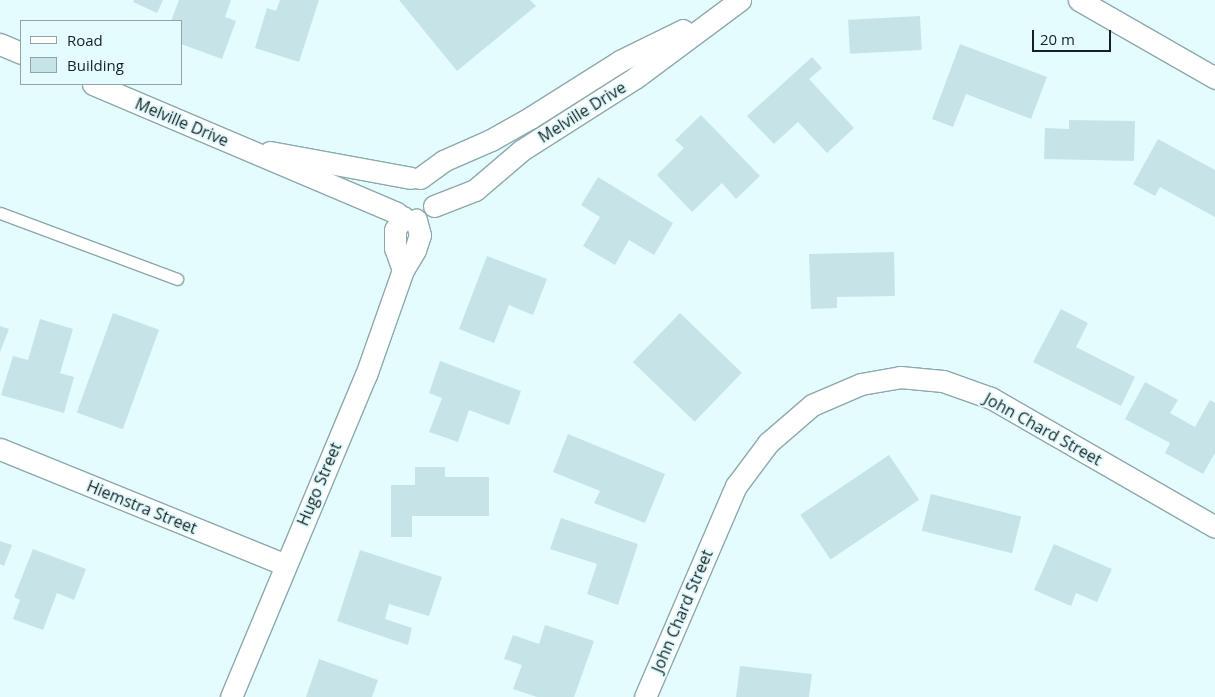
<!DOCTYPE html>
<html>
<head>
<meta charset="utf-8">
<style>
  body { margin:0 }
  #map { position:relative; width:1215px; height:697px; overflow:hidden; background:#e4fcfe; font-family:"Open Sans",sans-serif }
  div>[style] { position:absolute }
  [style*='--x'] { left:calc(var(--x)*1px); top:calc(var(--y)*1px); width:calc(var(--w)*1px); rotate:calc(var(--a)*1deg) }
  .building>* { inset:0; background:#c6e4e7; transform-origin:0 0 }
  .roads { filter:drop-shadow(1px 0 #8ca9ac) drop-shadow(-1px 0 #8ca9ac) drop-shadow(0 1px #8ca9ac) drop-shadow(0 -1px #8ca9ac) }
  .service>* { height:11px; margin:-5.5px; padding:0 5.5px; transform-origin:5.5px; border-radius:5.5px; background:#fff }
  .minor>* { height:21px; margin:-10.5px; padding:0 10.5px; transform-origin:10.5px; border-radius:10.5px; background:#fff }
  span { translate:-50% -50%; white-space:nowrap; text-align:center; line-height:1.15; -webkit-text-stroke:4.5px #e4fcfe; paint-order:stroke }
  .street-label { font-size:16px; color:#152021 }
  .legend { position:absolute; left:20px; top:20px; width:162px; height:65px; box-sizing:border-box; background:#e4fcfe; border:1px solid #91a4a6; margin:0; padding:6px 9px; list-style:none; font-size:15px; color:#152021 }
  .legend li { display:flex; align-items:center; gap:10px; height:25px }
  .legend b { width:25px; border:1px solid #91a4a6 }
  .scale { position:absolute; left:1032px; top:30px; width:79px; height:22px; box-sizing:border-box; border:2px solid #152021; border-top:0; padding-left:6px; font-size:15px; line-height:18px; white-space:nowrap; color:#152021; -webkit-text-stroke:4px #e4fcfe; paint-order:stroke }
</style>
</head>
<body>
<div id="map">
  <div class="building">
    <i style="clip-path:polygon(134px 0,163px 0,157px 13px,133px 2px)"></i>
    <i style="clip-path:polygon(179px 0,231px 0,225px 17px,236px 21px,222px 59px,181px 44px,181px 21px,171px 21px)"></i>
    <i style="clip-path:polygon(280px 0,319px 0,299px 62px,255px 48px,267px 8px,276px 11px)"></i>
    <i style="clip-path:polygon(399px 0,530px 0,536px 6px,457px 71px)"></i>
    <i style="left:920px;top:16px;width:34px;height:72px;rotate:87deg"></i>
    <i style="clip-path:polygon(960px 44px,1047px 77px,1031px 119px,966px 94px,953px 127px,932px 119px)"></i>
    <i style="clip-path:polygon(812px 57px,822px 68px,809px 79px,854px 128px,827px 153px,798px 122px,774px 144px,747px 116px)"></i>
    <i style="clip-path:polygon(701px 115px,760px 176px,736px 199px,722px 183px,692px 212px,657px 175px,684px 148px,675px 140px)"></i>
    <i style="clip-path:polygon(1069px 120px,1135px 121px,1134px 161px,1044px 159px,1045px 128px,1069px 129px)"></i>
    <i style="clip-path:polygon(1158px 139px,1215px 170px,1215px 217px,1160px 187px,1155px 196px,1133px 184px)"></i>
    <i style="clip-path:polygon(598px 177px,673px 223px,654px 255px,629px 240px,615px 265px,583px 246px,600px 217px,581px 205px)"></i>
    <i style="clip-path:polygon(894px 252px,895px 296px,837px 297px,837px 308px,811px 309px,809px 254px)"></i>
    <i style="clip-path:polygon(487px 256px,547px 279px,533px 315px,509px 305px,494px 343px,459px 329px)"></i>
    <i style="clip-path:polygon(1061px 309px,1088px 323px,1076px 347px,1135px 377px,1121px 406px,1033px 362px)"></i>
    <i style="left:113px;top:313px;width:49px;height:106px;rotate:20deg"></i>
    <i style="left:680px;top:313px;width:86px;height:68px;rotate:44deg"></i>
    <i style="clip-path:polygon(40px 319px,73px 329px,60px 373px,74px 377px,64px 413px,1px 395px,13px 356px,28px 360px)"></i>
    <i style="clip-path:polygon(0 326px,9px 329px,0 352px)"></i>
    <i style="clip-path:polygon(440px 361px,521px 391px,509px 425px,469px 410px,458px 442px,429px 432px,442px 398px,429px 393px)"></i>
    <i style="clip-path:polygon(1145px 382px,1178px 400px,1170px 413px,1195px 427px,1210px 400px,1215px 403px,1215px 453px,1203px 474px,1165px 453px,1170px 443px,1125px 419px)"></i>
    <i style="clip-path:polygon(568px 434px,665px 474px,645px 523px,594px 503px,600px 491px,553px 472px)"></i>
    <i style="left:889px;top:455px;width:54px;height:107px;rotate:56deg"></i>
    <i style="clip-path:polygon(415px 467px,445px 467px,445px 477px,489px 477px,489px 516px,412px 516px,412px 537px,391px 537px,391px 485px,415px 485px)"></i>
    <i style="left:931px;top:494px;width:93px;height:38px;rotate:14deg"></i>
    <i style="clip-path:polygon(561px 518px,638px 544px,618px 605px,587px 594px,597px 564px,550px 549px)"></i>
    <i style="clip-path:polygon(0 541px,12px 545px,4px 566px,0 564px)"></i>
    <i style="clip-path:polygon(1054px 544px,1112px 569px,1097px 602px,1076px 593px,1071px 606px,1034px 590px)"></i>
    <i style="clip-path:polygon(33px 549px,86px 569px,74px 600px,57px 593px,43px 630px,13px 619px,20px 600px,14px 597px)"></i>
    <i style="clip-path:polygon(360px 550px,442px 577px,429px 616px,389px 604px,385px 619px,412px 628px,408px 645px,337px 621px)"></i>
    <i style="clip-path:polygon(545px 625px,594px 641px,574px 697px,537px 697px,513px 689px,522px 665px,504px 659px,513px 635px,539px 644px)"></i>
    <i style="clip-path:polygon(319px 659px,378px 680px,372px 697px,306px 697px)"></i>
    <i style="clip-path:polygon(740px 666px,812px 674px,809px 697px,736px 697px)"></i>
  </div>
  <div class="roads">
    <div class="service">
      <i style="--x:0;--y:213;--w:189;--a:20.4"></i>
    </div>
    <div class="minor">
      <i style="--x:1079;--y:0;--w:157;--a:29.8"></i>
      <i style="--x:0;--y:44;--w:23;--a:23"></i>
      <i style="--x:93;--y:84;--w:330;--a:23"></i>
      <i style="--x:270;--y:152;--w:143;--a:10.4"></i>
      <i style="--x:420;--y:178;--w:29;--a:-36"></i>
      <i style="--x:443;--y:161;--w:52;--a:-23.6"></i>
      <i style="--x:491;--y:140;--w:45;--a:-29.4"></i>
      <i style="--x:530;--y:118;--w:107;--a:-32.3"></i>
      <i style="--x:620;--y:61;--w:70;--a:-26.2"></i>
      <i style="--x:434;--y:206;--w:44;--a:-21.3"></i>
      <i style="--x:475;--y:190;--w:62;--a:-40.4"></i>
      <i style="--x:522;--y:150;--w:134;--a:-32.5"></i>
      <i style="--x:635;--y:78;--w:131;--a:-36.6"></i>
      <i style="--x:403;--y:217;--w:15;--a:122"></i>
      <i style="--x:395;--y:230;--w:18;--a:90"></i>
      <i style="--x:395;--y:248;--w:23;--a:70"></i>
      <i style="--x:0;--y:449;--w:308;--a:22.1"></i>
      <i style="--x:231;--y:697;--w:349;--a:-67.3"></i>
      <i style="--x:366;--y:375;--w:111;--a:-70.6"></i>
      <i style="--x:403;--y:270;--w:23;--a:-59"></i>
      <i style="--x:415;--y:250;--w:16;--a:-72"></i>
      <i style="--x:420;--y:235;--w:16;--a:-105"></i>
      <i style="--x:645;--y:697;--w:230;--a:-66.7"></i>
      <i style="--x:736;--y:486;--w:54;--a:-53.3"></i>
      <i style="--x:768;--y:443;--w:58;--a:-40.8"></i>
      <i style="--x:812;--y:405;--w:53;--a:-23.2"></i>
      <i style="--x:861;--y:384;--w:40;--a:-10"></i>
      <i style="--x:900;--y:377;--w:43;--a:5.3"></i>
      <i style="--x:943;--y:381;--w:51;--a:19.5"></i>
      <i style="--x:991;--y:398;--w:258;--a:29.9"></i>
    </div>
  </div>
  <div class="street-label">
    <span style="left:582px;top:112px;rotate:-32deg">Melville Drive</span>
    <span style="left:182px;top:122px;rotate:23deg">Melville Drive</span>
    <span style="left:1043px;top:429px;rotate:29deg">John Chard Street</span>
    <span style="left:319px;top:484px;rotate:-67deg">Hugo Street</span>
    <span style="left:142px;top:507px;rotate:22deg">Hiemstra Street</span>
    <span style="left:682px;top:611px;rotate:-67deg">John Chard Street</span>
  </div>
  <ul class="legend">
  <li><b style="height:6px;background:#fff"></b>Road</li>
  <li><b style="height:14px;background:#c6e4e7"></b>Building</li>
  </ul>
  <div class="scale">20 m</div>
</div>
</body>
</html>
